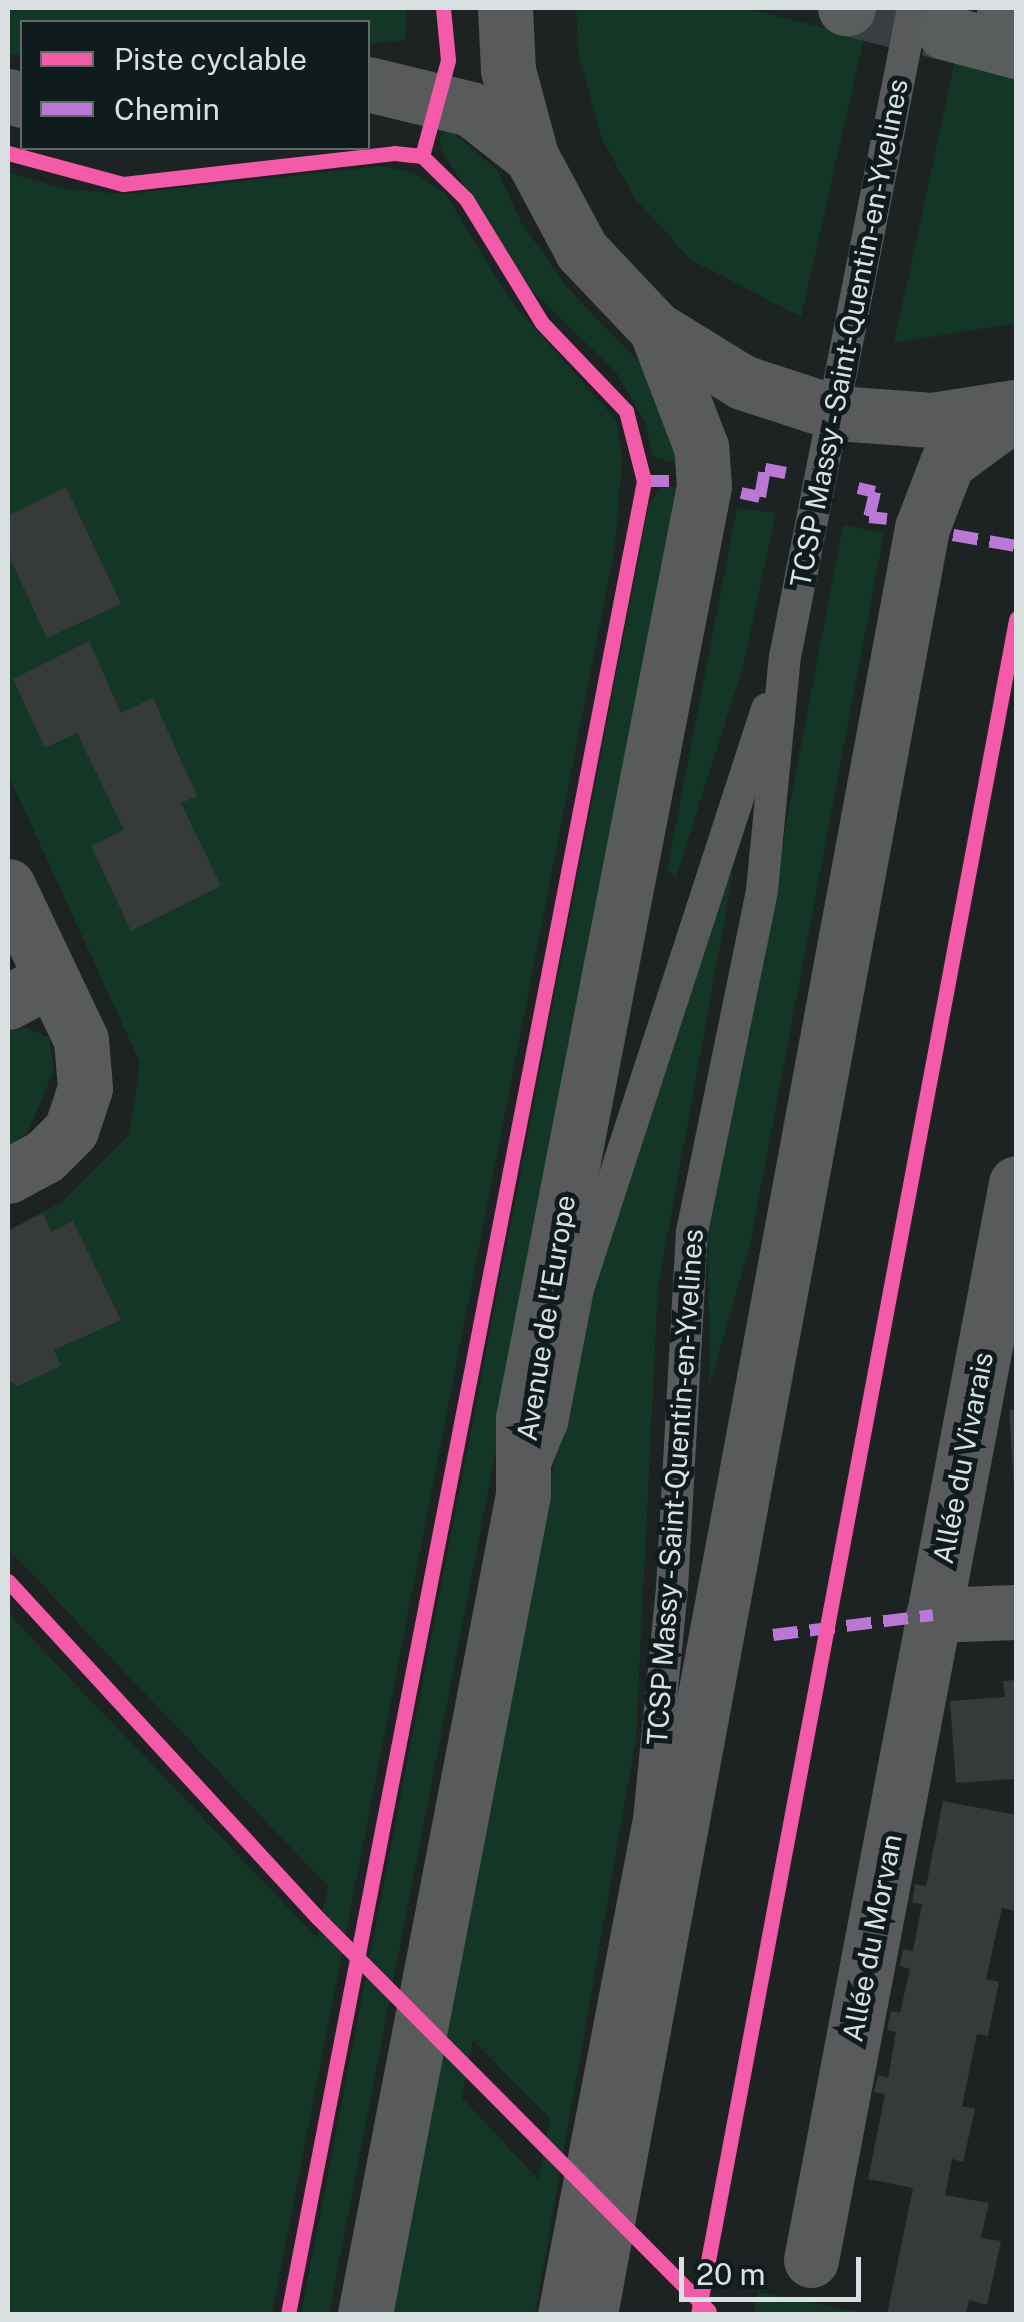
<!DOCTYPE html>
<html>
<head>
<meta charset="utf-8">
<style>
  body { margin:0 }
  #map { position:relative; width:1024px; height:2322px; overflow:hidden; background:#1d2223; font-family:"Public Sans",sans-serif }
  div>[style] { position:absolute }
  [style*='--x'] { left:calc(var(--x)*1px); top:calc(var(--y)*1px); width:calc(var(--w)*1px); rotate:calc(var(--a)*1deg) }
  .green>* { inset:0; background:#133626 }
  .building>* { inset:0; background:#363a3a }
  .secondary-tunnel>* { height:55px; margin-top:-27.5px; transform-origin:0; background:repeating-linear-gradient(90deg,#393e40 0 55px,transparent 0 83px) }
  .lane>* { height:32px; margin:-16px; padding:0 16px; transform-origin:16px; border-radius:16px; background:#585a5b }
  .street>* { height:55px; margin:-27.5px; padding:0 27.5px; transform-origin:27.5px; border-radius:27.5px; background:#585a5b }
  .secondary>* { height:55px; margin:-27.5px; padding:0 27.5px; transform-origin:27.5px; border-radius:27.5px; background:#595d5e }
  .primary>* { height:55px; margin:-27.5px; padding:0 27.5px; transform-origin:27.5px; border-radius:27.5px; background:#585a5c }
  .quiet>* { height:12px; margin-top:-6px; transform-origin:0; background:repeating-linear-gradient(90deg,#ba77d6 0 25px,transparent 0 37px) }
  .cycleway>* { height:15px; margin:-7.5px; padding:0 7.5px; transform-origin:7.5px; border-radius:7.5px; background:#f35aa7 }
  span { translate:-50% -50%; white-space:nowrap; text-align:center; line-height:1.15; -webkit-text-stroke:10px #101b1d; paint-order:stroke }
  .street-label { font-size:28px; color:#d9e0e1 }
  .frame { position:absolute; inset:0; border:10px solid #d9e0e1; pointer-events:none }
  .legend { position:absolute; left:20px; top:20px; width:350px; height:130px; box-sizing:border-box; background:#101b1d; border:2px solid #606a6b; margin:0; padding:12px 18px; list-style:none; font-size:30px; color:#d9e0e1 }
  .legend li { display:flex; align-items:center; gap:20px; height:50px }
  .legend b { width:50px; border:2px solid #606a6b }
  .scale { position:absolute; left:679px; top:2257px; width:182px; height:45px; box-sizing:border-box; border:5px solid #d9e0e1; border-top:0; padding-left:12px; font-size:30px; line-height:35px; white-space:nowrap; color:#d9e0e1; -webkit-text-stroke:8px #101b1d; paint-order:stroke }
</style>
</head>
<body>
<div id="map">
  <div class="green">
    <i style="clip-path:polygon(8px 8px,406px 8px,406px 29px,405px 40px,368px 44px,368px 22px,22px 22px,22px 56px,8px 52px)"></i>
    <i style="clip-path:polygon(576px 8px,745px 8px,864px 38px,801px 317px,691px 260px,635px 199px,602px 139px,578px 52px)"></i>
    <i style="clip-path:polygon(956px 56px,1016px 73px,1016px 323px,894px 343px)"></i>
    <i style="clip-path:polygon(449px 129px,497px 170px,521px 222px,566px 286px,647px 370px,679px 465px,653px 457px,645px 422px,616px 372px,533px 292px,443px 153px,439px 140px)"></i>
    <i style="clip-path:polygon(380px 166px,414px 173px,445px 193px,510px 300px,616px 420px,622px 460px,615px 547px,272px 2314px,8px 2314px,8px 1613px,317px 1938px,328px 1887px,8px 1549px,8px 1230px,62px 1202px,129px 1135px,140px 1063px,8px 774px,8px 172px,64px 189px,127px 194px)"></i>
    <i style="clip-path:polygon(663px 485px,682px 489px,329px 2314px,301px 2314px,649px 504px)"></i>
    <i style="clip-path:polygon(737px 508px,776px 513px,743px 667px,676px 877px,667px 869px)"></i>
    <i style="clip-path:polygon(843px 525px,884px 533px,750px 1245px,709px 1388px,708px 1235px)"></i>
    <i style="clip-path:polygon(evenodd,723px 870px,733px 874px,658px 1288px,636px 1739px,535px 2314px,391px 2314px,574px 1360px,626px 1170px,723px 870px,473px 2040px,550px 2119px,538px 2179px,462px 2098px,473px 2040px)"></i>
    <i style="clip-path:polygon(22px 1027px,49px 1037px,54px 1070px,28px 1132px,8px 1149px,8px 1029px)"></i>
    <i style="clip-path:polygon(758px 2292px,869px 2314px,753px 2314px)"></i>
  </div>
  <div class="building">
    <i style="clip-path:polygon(66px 487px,121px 604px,47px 638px,8px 554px,8px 516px)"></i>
    <i style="clip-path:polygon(89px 641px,121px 713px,153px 698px,197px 796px,181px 803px,221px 886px,131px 931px,91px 846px,124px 830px,77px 733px,45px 748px,13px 679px)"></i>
    <i style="clip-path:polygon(43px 1213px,51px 1232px,73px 1221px,121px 1320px,54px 1350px,61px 1366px,18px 1386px,8px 1380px,8px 1231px)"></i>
    <i style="clip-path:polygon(1016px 1409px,1016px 1486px,1014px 1486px,1009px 1410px)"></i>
    <i style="clip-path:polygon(1016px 1680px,1014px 1779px,956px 1783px,950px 1701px,1005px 1697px,1003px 1681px)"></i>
    <i style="clip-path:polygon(943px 1801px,1016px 1815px,1016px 1899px,1014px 1911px,1002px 1908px,986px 1979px,999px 1982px,988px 2036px,977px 2034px,962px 2106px,975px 2109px,963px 2162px,952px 2159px,945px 2195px,989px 2203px,981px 2238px,1001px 2241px,987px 2305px,969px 2300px,966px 2314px,887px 2314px,913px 2188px,868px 2179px,885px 2094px,874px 2092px,878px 2075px,888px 2078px,896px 2032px,887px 2030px,891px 2011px,900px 2013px,910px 1969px,900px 1966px,903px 1949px,913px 1951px,922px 1904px,912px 1903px,915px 1884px,926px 1886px)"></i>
  </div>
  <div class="secondary-tunnel">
    <i style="--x:848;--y:8;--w:99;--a:14"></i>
  </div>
  <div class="lane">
    <i style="--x:533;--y:1469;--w:50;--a:-67.6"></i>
    <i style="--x:552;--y:1423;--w:136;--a:-79"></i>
    <i style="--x:578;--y:1289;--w:610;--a:-71.95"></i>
    <i style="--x:554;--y:2314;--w:504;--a:-79.14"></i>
    <i style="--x:649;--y:1819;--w:232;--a:-84.3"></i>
    <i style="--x:672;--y:1588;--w:357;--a:-86.8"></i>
    <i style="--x:692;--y:1232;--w:349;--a:-78.4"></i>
    <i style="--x:762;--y:890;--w:234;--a:-84.4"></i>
    <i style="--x:785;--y:657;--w:662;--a:-78.84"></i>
  </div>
  <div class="street">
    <i style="--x:8;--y:886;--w:170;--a:64.6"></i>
    <i style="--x:81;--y:1040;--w:48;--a:85.2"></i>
    <i style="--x:85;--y:1088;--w:44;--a:108.4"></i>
    <i style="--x:71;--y:1130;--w:37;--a:135"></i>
    <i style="--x:45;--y:1156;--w:42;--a:151.6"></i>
    <i style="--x:8;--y:1002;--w:49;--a:-28.1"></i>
    <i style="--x:933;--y:1615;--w:83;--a:-2.1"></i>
    <i style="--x:811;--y:2260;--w:1096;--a:-79.22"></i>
  </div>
  <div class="secondary">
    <i style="--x:845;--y:8;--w:3;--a:0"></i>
    <i style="--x:1004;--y:8;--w:12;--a:14"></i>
    <i style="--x:944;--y:32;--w:74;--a:14.8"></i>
  </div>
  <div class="primary">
    <i style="--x:505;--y:8;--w:62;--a:87.2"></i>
    <i style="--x:508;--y:70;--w:89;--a:75"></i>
    <i style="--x:531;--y:156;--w:108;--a:61.8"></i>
    <i style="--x:582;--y:251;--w:108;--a:46.5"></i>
    <i style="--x:656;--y:329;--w:101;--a:31.6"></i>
    <i style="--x:742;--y:382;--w:100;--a:18.1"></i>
    <i style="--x:837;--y:413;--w:95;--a:4.2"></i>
    <i style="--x:932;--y:420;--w:84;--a:-8.9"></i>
    <i style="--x:368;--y:84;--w:106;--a:13.6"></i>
    <i style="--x:471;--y:109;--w:76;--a:38.1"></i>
    <i style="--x:8;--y:96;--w:15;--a:16"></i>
    <i style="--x:365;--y:2314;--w:835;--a:-79.09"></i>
    <i style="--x:523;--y:1494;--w:76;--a:-90"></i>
    <i style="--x:523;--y:1418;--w:949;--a:-79.01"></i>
    <i style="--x:704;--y:486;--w:39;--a:-94"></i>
    <i style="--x:701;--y:447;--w:126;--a:-110.9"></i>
    <i style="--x:590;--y:2314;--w:1817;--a:-79.47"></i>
    <i style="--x:922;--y:528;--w:70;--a:-69"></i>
    <i style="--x:947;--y:463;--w:86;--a:-36.5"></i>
  </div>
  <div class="quiet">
    <i style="--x:644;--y:481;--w:32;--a:0"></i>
    <i style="--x:858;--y:488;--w:17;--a:13"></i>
    <i style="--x:875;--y:492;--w:26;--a:103"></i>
    <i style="--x:869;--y:517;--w:18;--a:6"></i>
    <i style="--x:741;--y:493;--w:19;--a:12"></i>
    <i style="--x:760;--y:497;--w:28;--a:-80"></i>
    <i style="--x:765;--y:469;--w:21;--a:11"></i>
    <i style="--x:953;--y:535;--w:64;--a:9.9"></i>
    <i style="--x:773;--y:1635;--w:161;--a:-7.1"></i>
  </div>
  <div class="cycleway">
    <i style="--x:8;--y:153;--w:119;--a:15.1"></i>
    <i style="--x:123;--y:184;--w:273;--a:-6.5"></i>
    <i style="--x:394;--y:153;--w:28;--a:6"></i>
    <i style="--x:422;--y:156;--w:62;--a:44.3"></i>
    <i style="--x:466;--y:199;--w:145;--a:58.5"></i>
    <i style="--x:542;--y:323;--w:122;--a:46.3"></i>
    <i style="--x:626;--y:411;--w:72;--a:75.6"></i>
    <i style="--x:644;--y:481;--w:1867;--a:100.99"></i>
    <i style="--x:422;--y:156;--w:99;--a:-74.8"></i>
    <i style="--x:448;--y:60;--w:52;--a:-95.5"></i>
    <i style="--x:8;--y:1581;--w:458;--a:47.4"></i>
    <i style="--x:318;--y:1918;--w:554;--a:45.15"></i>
    <i style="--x:698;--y:2314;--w:1725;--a:-79.37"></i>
  </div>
  <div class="street-label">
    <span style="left:849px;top:333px;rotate:-79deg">TCSP Massy - Saint-Quentin-en-Yvelines</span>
    <span style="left:546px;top:1318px;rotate:-81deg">Avenue de l'Europe</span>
    <span style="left:963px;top:1458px;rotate:-79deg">Allée du Vivarais</span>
    <span style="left:675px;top:1487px;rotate:-86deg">TCSP Massy - Saint-Quentin-en-Yvelines</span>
    <span style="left:872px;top:1938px;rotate:-79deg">Allée du Morvan</span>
  </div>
  <div class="frame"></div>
  <ul class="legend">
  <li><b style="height:12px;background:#f35aa7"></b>Piste cyclable</li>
  <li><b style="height:12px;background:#ba77d6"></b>Chemin</li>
  </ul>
  <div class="scale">20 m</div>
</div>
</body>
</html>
